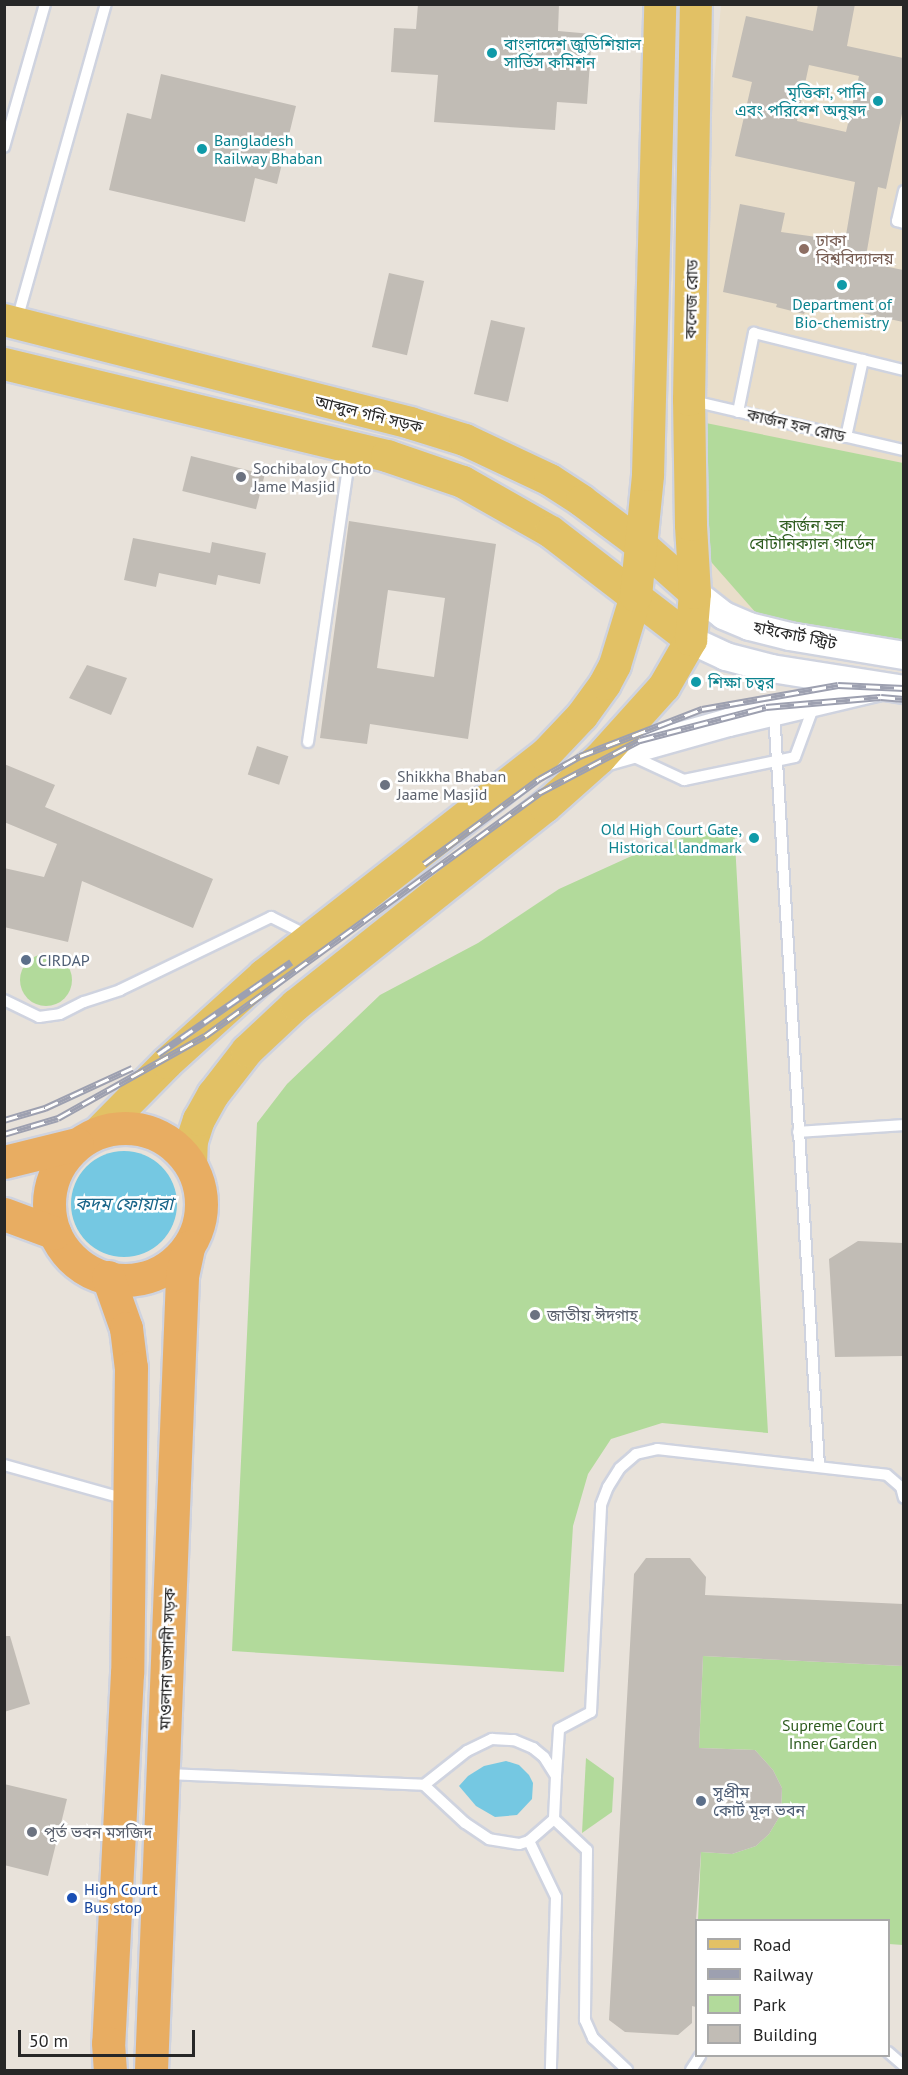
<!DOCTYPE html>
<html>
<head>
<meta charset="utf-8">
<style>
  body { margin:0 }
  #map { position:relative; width:908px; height:2075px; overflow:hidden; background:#e8e2da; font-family:"PT Sans","Noto Sans Bengali",sans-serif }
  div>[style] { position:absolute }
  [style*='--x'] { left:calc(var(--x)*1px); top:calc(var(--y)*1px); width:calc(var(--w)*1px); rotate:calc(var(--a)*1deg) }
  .education>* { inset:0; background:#e9deca }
  .green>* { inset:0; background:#b2da9b }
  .round { border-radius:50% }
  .water>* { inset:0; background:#75c8e2 }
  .building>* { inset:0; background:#c1bcb5; transform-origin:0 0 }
  .roads { filter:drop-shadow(2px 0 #cfd3df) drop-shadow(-2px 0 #cfd3df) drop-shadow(0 2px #cfd3df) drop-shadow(0 -2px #cfd3df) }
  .service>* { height:10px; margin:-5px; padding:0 5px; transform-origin:5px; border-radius:5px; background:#fff }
  .secondary>* { height:27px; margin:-13.5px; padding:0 13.5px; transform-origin:13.5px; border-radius:13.5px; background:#fff }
  .primary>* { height:32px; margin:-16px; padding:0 16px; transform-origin:16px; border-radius:16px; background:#e2c165 }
  .trunk>* { height:33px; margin:-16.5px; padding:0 16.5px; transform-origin:16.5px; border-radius:16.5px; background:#e8ad62 }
  .trunk>.ring { margin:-16.5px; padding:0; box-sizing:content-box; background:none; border:33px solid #e8ad62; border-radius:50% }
  .rail>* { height:7px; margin-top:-3.5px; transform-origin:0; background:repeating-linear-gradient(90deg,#fff 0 14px,#9da0b0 0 28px); box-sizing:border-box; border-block:2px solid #9da0b0 }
  .dots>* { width:16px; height:16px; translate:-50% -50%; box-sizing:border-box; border:3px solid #fff; border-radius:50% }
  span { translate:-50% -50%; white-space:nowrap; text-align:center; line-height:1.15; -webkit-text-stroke:5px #fff; paint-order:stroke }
  .culture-label { font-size:16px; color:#0d838f }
  .left { translate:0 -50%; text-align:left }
  .right { translate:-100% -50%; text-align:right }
  .education-label { font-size:16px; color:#785e54 }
  .street-label { font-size:16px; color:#272727 }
  .worship-label { font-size:16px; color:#5b616d }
  .park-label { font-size:16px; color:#2e5c1f }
  .service-label { font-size:16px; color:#4e5e75 }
  .transit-label { font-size:16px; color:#164399 }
  .water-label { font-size:18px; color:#196589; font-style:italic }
  .frame { position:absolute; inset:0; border:6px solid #272727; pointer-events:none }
  .legend { position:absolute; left:695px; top:1919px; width:195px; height:138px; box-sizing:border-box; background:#fff; border:2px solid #a9a9a9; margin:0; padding:8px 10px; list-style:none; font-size:18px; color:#272727 }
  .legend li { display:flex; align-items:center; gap:12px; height:30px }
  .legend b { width:30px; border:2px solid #a9a9a9 }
  .scale { position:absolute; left:18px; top:2030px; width:177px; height:27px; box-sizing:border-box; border:3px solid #272727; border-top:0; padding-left:8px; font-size:18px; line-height:21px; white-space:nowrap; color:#272727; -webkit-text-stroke:4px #fff; paint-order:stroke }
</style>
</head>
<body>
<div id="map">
  <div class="education">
    <i style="clip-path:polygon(721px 5px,903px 5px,903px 640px,736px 609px,705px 579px,700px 373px,710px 126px)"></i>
  </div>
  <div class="green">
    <i style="clip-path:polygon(701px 422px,903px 463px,903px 643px,847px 634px,756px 613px,705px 555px)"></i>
    <i style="clip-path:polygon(734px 825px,768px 1433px,662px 1423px,611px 1439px,588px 1474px,573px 1526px,564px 1672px,232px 1651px,257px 1123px,287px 1084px,380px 995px,478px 943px,559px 889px,658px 844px)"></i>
    <i class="round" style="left:20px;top:954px;width:52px;height:52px"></i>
    <i style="clip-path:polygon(703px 1656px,903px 1666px,903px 1945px,889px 1944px,888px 1920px,698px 1920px,701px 1852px,732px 1854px,756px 1846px,769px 1834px,781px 1814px,782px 1788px,773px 1770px,755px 1750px,699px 1748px)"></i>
    <i style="clip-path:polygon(586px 1758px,614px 1778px,612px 1812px,582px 1833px)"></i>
  </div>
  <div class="water">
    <i class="round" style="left:71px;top:1151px;width:106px;height:106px"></i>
    <i style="clip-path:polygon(506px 1761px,519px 1765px,529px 1775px,533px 1783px,532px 1799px,517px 1815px,495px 1817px,476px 1806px,459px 1786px,468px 1776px,484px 1766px)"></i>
  </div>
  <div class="building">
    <i style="clip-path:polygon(418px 4px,559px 4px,558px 31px,592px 34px,587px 104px,557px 102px,555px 130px,434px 122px,438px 75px,391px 72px,394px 28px,416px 29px)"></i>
    <i style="clip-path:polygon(evenodd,818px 4px,855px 4px,847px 46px,903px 58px,903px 109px,886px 189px,878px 187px,865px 262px,903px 270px,903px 322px,808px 301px,804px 314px,776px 307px,777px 304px,723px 292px,740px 204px,785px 213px,781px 232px,845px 241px,855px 182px,735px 156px,752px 82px,732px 77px,746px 16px,813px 31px,818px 4px,809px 65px,859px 76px,846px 132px,797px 121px,809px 65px)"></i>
    <i style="clip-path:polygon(161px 74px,296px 106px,277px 184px,255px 178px,245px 222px,109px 190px,127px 113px,151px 119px)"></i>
    <i style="left:389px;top:273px;width:36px;height:76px;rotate:13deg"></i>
    <i style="left:491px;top:320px;width:35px;height:76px;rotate:13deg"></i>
    <i style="left:191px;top:456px;width:76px;height:36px;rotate:14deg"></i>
    <i style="clip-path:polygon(evenodd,349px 521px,496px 544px,468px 739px,370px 724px,367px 744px,320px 738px,349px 521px,388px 590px,445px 598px,434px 677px,377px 668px,388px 590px)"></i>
    <i style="clip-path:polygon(133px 538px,210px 553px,212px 542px,266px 553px,260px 584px,218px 575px,216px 585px,159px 573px,156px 587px,124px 580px)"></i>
    <i style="clip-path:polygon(87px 665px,127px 678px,111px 715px,69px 698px)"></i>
    <i style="left:257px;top:746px;width:33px;height:30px;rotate:18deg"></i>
    <i style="clip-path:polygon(4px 764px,55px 785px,45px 807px,213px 879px,193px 928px,82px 881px,68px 942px,4px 927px,4px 868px,44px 877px,57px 844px,4px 822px)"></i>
    <i style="clip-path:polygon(858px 1241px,903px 1243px,903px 1356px,835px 1357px,829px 1259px)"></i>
    <i style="clip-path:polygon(646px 1558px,690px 1558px,706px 1577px,705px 1595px,903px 1604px,903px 1666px,703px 1656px,699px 1748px,755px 1750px,773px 1770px,782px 1788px,781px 1814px,769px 1834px,756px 1846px,732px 1854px,701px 1852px,696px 1920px,696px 2007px,692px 2006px,692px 2023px,678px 2035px,625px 2032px,609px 2020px,634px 1574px)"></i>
    <i style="clip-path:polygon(4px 1636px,10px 1636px,30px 1704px,4px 1712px)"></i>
    <i style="clip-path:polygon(4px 1784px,67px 1799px,48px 1876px,4px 1865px)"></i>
  </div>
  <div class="roads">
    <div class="service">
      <i style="--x:4;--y:147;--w:149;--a:-74"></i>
      <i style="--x:904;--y:191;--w:31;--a:103"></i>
      <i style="--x:897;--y:221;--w:7;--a:16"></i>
      <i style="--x:17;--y:320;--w:328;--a:-74.3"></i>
      <i style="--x:693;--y:401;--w:217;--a:13.1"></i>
      <i style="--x:738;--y:412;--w:81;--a:-78.6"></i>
      <i style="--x:754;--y:333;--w:154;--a:13.9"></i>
      <i style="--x:846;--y:437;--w:79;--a:-77.6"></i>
      <i style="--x:774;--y:711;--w:757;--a:86.59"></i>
      <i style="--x:308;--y:742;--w:296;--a:-81.7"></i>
      <i style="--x:630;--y:755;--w:60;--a:24.8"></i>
      <i style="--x:684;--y:780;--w:113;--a:-11.7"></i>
      <i style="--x:795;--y:757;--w:58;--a:-69.7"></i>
      <i style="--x:4;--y:1000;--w:39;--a:26"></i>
      <i style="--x:39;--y:1017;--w:21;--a:-8"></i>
      <i style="--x:60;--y:1014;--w:27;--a:-27"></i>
      <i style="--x:84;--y:1002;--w:38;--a:-18"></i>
      <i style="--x:120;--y:990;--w:168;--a:-25.8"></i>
      <i style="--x:271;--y:917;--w:42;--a:26.6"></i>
      <i style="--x:798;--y:1132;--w:106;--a:-3.8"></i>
      <i style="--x:4;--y:1465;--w:127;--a:15.6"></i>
      <i style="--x:492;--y:1739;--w:22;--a:3"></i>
      <i style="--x:514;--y:1740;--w:21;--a:23"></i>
      <i style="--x:533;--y:1748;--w:14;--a:39"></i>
      <i style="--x:544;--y:1757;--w:22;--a:58"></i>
      <i style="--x:556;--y:1776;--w:43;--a:92.7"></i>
      <i style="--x:554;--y:1819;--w:33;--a:139"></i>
      <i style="--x:529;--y:1841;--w:10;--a:163"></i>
      <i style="--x:519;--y:1844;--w:30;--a:-171"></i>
      <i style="--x:489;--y:1839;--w:29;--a:-146"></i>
      <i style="--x:465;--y:1823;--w:56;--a:-137.2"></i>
      <i style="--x:424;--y:1785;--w:55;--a:-38.3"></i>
      <i style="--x:467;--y:1751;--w:28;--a:-26"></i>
      <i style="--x:166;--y:1774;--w:258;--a:2.4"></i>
      <i style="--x:556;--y:1776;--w:47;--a:-86.3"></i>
      <i style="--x:559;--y:1729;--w:36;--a:-28"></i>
      <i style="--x:591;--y:1712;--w:207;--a:-87.2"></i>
      <i style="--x:601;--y:1505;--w:19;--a:-69"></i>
      <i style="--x:608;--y:1487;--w:22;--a:-58"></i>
      <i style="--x:620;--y:1468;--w:21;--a:-41"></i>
      <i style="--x:636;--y:1454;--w:22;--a:-13"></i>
      <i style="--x:657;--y:1449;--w:231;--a:6.4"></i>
      <i style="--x:887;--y:1475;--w:18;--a:41"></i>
      <i style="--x:901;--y:1487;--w:11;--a:75"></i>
      <i style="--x:554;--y:1819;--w:45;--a:43.2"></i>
      <i style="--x:587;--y:1850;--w:170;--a:90.7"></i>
      <i style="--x:585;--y:2020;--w:20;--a:66"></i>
      <i style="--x:593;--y:2038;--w:47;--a:43.3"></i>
      <i style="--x:529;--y:1841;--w:62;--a:64.3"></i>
      <i style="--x:556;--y:1897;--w:173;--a:91.7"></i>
      <i style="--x:888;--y:2052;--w:21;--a:41"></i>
      <i style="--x:691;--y:2070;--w:17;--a:-57"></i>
    </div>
    <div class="secondary">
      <i style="--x:695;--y:593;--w:36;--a:38"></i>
      <i style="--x:723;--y:615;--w:28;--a:23"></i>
      <i style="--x:749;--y:626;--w:41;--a:14"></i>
      <i style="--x:789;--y:636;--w:117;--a:9.4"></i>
      <i style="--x:691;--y:640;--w:38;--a:25"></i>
      <i style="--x:725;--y:656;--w:48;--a:14.6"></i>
      <i style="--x:771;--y:668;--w:135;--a:9"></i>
      <i style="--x:600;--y:758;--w:133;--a:-15.7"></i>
      <i style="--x:728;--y:722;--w:156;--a:-13.3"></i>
    </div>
    <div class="primary">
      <i style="--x:4;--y:320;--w:419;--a:14.2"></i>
      <i style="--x:410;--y:423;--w:58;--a:17.2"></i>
      <i style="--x:465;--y:440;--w:94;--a:25.2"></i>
      <i style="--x:550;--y:480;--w:38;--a:33"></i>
      <i style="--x:582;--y:501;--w:74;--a:36.7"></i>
      <i style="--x:641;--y:545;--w:72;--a:41.6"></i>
      <i style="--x:4;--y:364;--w:394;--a:13.5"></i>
      <i style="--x:387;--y:456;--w:80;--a:18.9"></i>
      <i style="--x:463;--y:482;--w:101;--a:29.6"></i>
      <i style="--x:551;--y:532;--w:177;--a:37.6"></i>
      <i style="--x:98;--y:1133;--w:98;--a:-45.4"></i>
      <i style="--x:167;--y:1063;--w:131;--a:-42.2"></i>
      <i style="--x:264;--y:975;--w:357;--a:-38.1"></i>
      <i style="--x:545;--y:755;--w:54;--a:-46.5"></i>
      <i style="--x:582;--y:716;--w:39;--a:-54"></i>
      <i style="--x:605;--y:684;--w:21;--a:-62"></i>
      <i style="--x:615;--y:665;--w:72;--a:-73.1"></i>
      <i style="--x:636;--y:596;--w:122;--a:-84.3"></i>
      <i style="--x:648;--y:475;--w:471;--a:-88.5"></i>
      <i style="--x:191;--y:1165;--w:24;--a:-88"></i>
      <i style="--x:192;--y:1141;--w:22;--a:-72"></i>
      <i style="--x:199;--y:1120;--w:29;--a:-61"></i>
      <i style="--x:213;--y:1095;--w:56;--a:-52.3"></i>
      <i style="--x:247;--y:1051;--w:67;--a:-43.2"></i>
      <i style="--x:296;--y:1005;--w:318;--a:-38.5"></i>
      <i style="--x:545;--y:807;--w:74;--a:-41.7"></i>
      <i style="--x:600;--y:758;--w:96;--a:-48"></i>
      <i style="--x:664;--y:687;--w:54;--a:-60.1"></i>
      <i style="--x:691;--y:640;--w:47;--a:-85.1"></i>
      <i style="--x:695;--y:593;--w:68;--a:-93.4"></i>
      <i style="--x:691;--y:525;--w:125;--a:-90.9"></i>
      <i style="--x:689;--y:400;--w:396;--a:-89"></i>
    </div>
    <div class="trunk">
      <i class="ring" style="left:49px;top:1128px;width:119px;height:119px"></i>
      <i style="--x:4;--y:1162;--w:75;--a:-13.9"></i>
      <i style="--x:4;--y:1214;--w:54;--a:20.4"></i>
      <i style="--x:108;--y:1277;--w:54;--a:70.6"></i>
      <i style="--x:126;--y:1328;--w:39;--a:83"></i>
      <i style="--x:131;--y:1367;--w:306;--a:90.7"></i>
      <i style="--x:127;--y:1673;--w:370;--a:92.9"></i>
      <i style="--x:108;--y:2043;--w:27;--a:86"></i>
      <i style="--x:151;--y:2070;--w:795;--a:-87.76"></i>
      <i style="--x:182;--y:1276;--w:30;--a:-78"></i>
    </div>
  </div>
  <div class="rail">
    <i style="--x:424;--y:864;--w:143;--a:-36.5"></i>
    <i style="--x:539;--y:779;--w:47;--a:-29.3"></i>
    <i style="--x:580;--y:756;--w:131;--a:-21.1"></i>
    <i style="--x:702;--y:709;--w:138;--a:-10"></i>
    <i style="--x:838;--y:685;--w:66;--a:2.6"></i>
    <i style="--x:158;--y:1054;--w:162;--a:-34.7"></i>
    <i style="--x:4;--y:1120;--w:43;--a:-16.3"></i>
    <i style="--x:45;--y:1108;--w:96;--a:-24.7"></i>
    <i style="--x:4;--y:1134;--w:56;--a:-16.5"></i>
    <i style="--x:58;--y:1118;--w:168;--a:-29.2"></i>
    <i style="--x:205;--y:1036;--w:413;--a:-36"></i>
    <i style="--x:539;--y:793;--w:114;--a:-27.7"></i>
    <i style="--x:640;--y:740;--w:130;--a:-14.7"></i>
    <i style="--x:766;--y:707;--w:115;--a:-5"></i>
    <i style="--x:881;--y:697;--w:23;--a:5"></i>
  </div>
  <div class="dots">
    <i style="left:492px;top:53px;background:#0f9aa8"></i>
    <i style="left:878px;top:101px;background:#0f9aa8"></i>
    <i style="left:202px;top:149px;background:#0f9aa8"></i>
    <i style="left:804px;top:249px;background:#8d6e63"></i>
    <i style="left:842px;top:285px;background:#0f9aa8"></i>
    <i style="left:241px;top:477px;background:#6b7280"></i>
    <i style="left:696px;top:682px;background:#0f9aa8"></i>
    <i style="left:385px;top:785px;background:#6b7280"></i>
    <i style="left:754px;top:838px;background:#0f9aa8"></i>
    <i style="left:26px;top:960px;background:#5c6f8a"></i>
    <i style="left:535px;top:1315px;background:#6b7280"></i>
    <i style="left:701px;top:1801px;background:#5c6f8a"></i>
    <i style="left:32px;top:1832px;background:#6b7280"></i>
    <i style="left:72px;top:1898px;background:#1a4fb4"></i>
  </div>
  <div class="culture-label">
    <span class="left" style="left:504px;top:53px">বাংলাদেশ জুডিশিয়াল<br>সার্ভিস কমিশন</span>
    <span class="right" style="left:866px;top:101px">মৃত্তিকা, পানি<br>এবং পরিবেশ অনুষদ</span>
    <span class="left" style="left:214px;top:149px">Bangladesh<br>Railway Bhaban</span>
    <span style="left:842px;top:313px">Department of<br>Bio-chemistry</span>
    <span class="left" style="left:708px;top:682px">শিক্ষা চত্বর</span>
    <span class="right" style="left:742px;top:838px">Old High Court Gate,<br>Historical landmark</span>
  </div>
  <div class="education-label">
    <span class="left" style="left:816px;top:249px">ঢাকা<br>বিশ্ববিদ্যালয়</span>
  </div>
  <div class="street-label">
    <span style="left:691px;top:299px;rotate:-89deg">কলেজ রোড</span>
    <span style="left:369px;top:414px;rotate:14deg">আব্দুল গনি সড়ক</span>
    <span style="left:796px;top:425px;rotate:13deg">কার্জন হল রোড</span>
    <span style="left:795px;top:635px;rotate:12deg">হাইকোর্ট স্ট্রিট</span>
    <span style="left:167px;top:1659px;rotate:-88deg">মাওলানা ভাসানী সড়ক</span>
  </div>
  <div class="worship-label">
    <span class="left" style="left:253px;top:477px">Sochibaloy Choto<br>Jame Masjid</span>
    <span class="left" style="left:397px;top:785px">Shikkha Bhaban<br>Jaame Masjid</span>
    <span class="left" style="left:547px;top:1315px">জাতীয় ঈদগাহ</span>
    <span class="left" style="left:44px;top:1832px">পূর্ত ভবন মসজিদ</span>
  </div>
  <div class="park-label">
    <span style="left:812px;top:534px">কার্জন হল<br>বোটানিক্যাল গার্ডেন</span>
    <span style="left:833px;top:1734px">Supreme Court<br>Inner Garden</span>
  </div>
  <div class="service-label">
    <span class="left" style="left:38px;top:960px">CIRDAP</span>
    <span class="left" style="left:713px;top:1801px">সুপ্রীম<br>কোর্ট মূল ভবন</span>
  </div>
  <div class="transit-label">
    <span class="left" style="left:84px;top:1898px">High Court<br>Bus stop</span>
  </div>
  <div class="water-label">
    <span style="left:124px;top:1204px">কদম ফোয়ারা</span>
  </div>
  <div class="frame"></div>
  <ul class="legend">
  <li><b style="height:8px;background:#e2c165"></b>Road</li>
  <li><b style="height:8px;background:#9da0b0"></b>Railway</li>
  <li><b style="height:16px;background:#b2da9b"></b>Park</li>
  <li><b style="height:16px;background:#c1bcb5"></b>Building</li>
  </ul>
  <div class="scale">50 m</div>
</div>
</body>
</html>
